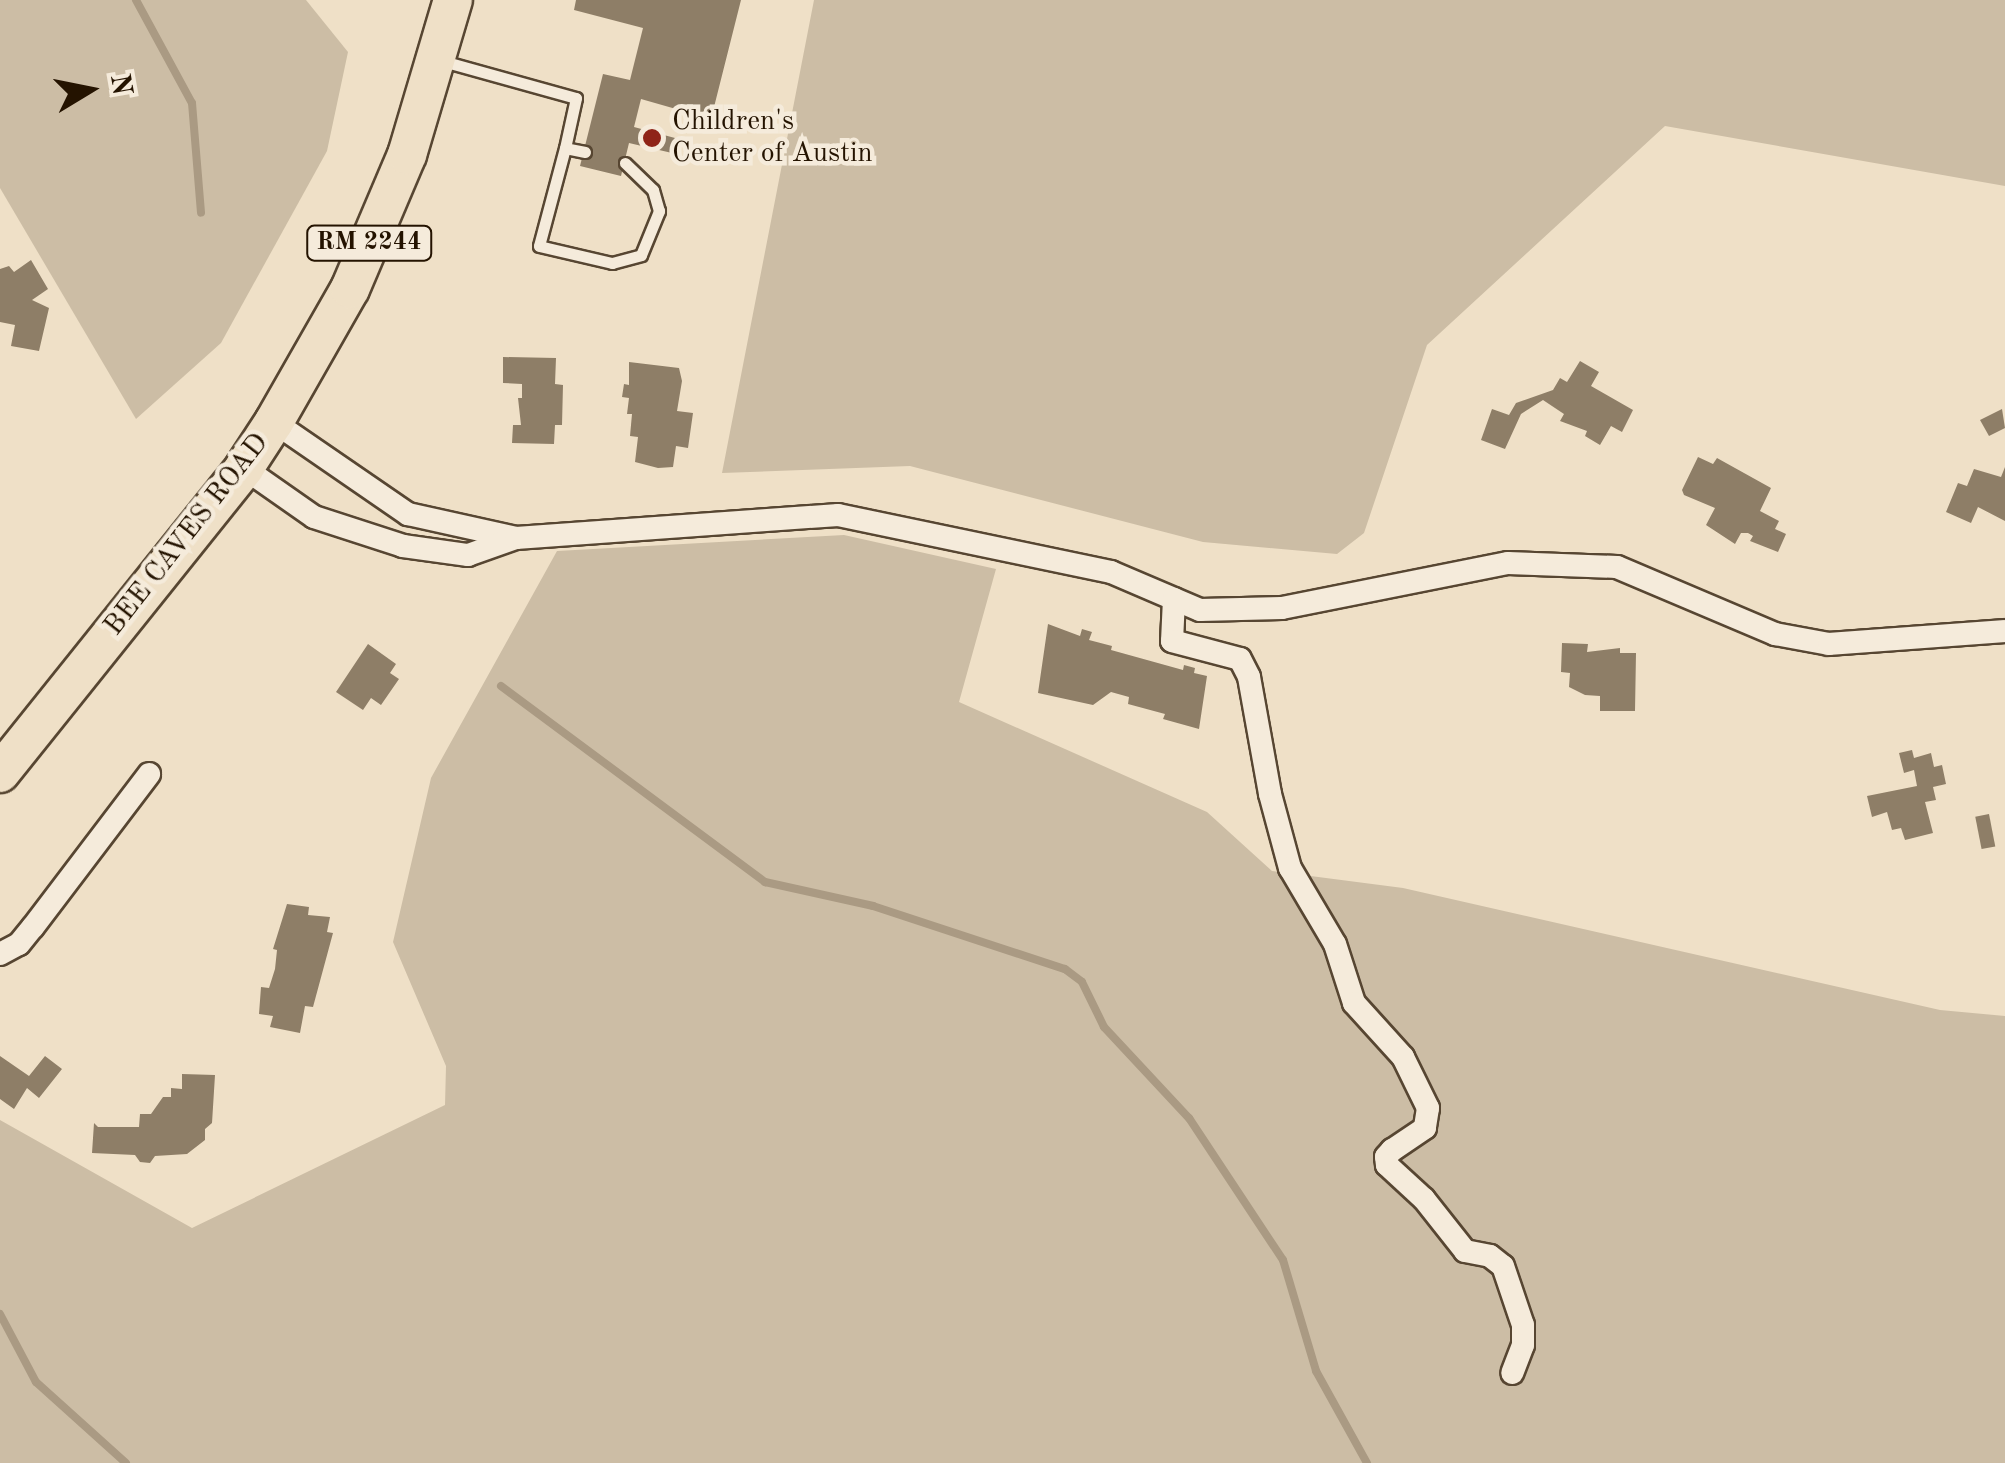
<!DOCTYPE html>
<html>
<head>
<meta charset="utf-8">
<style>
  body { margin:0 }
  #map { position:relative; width:2005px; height:1463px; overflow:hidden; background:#efe0c7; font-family:"Old Standard TT",serif }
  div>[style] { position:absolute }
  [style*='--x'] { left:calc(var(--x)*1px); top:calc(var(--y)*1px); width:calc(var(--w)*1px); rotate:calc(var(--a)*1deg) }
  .green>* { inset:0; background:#ccbda5 }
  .stream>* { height:8px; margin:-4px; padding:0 4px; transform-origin:4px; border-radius:4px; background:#aa9a83 }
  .building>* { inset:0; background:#8e7e67; transform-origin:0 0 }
  .roads { filter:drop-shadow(2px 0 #574632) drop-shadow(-2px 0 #574632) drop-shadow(0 2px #574632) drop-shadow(0 -2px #574632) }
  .lane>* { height:11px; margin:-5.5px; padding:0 5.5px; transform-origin:5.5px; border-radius:5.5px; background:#f5ebdb }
  .street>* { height:22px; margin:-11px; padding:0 11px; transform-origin:11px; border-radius:11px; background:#f5ebdb }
  .primary>* { height:38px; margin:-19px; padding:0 19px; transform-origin:19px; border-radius:19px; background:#efe0c7 }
  .dots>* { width:28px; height:28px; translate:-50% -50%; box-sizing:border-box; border:5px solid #f5ebdb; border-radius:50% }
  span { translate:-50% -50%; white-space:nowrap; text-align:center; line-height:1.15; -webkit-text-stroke:9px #f5ebdb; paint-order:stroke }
  .shield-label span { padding:2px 8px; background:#f5ebdb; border:2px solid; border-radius:8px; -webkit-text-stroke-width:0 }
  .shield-label { font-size:25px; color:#241300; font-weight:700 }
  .poi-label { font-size:28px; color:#241300 }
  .left { translate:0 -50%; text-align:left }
  .street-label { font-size:28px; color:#241300 }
  .north { position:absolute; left:40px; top:40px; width:100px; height:100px; -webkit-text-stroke:8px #f5ebdb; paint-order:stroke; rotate:80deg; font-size:28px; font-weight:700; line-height:40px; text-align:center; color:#241300 }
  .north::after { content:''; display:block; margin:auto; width:35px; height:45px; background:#241300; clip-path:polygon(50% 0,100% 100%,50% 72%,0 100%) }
</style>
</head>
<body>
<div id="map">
  <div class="green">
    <i style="clip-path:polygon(0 0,306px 0,348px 52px,327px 151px,221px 343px,136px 419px,0 188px)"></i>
    <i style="clip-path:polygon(814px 0,2005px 0,2005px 186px,1665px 126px,1427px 345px,1364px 533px,1337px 554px,1203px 542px,910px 466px,722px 473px)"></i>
    <i style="clip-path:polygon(844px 535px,996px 569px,959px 702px,1207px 812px,1272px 871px,1403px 888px,1940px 1010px,2005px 1016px,2005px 1463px,0 1463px,0 1120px,192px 1228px,445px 1105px,446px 1066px,393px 942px,431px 778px,557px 551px)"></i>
  </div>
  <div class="stream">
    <i style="--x:136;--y:0;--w:117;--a:61.5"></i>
    <i style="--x:192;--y:103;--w:110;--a:85.3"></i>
    <i style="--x:501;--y:686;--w:329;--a:36.6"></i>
    <i style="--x:765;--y:882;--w:111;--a:12.5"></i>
    <i style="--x:873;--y:906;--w:202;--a:18.2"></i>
    <i style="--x:1065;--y:969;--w:21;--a:37"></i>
    <i style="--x:1082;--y:982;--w:50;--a:63.9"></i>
    <i style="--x:1104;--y:1027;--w:125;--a:47"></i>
    <i style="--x:1189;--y:1118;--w:170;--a:56.5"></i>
    <i style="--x:1283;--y:1260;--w:116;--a:73.4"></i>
    <i style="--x:1316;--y:1371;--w:105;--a:61"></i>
    <i style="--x:0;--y:1314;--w:77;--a:62.1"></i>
    <i style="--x:36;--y:1382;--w:121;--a:42"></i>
  </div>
  <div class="building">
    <i style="clip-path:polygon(576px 0,741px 0,711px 119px,641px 99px,634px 127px,675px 138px,672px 153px,629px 143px,621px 176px,580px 166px,603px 74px,630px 80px,643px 28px,574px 10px)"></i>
    <i style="clip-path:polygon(31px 260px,48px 289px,32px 300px,49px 308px,39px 351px,11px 346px,15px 325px,0 322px,0 269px,9px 266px,14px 272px)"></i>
    <i style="clip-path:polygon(503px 357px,556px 358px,555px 384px,563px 385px,562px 425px,555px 425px,554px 444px,512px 443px,513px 425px,521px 425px,518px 398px,522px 398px,522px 384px,503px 383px)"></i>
    <i style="clip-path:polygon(1580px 361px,1599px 372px,1591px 386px,1633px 410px,1622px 432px,1611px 426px,1600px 445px,1585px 436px,1587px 431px,1560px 421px,1564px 414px,1543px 400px,1521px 414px,1505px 449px,1481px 440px,1492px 409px,1509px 415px,1516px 403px,1553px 390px,1560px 378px,1567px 382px)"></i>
    <i style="clip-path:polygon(629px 362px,679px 368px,682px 381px,677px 411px,693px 413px,688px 448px,676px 446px,673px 467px,658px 468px,635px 462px,638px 437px,630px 436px,632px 414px,627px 414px,629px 398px,622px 397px,624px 384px,629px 385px)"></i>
    <i style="clip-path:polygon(2002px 409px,2005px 428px,1989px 436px,1980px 420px)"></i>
    <i style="clip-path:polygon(1698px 457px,1713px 464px,1717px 458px,1771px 488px,1760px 511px,1779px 521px,1775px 529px,1786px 534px,1778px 552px,1750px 541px,1753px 536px,1748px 533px,1741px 533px,1735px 544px,1706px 525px,1715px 508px,1684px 495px,1682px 490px)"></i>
    <i style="clip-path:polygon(2005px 467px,2005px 521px,1978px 507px,1971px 523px,1946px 512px,1958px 483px,1967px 486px,1974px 469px,2001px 477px)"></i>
    <i style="clip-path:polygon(1048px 624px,1080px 636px,1082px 629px,1092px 632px,1089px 640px,1112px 646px,1111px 650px,1183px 670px,1184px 665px,1195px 668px,1194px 673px,1207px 676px,1199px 729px,1163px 719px,1165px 714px,1128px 704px,1129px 697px,1111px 692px,1093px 705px,1038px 693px)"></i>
    <i style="clip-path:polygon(1562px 643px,1588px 644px,1587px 652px,1620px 648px,1620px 653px,1636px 653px,1635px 711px,1600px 711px,1600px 696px,1585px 695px,1569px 687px,1570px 673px,1561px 672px)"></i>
    <i style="clip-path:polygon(368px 644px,396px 664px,390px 673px,399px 679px,381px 705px,371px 698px,363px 710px,336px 692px)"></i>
    <i style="clip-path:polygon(1912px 750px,1914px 758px,1931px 753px,1934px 767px,1942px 765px,1946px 784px,1933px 787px,1936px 800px,1925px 802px,1933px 833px,1905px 840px,1901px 828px,1892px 830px,1887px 812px,1872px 817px,1867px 796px,1917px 786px,1914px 770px,1904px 773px,1899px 753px)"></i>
    <i style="left:1989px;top:814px;width:33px;height:14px;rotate:79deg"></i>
    <i style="clip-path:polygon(287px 904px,309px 907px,308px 915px,330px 917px,327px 932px,333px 933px,313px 1007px,305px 1006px,300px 1033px,270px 1027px,273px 1016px,259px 1014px,261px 987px,269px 988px,275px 969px,277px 950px,273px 949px)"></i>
    <i style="clip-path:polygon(0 1056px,29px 1076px,45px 1056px,62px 1069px,39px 1098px,27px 1088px,14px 1109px,0 1099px)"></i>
    <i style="clip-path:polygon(182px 1074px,215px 1075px,212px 1123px,205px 1129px,205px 1140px,187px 1154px,155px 1156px,150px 1163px,140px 1162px,135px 1155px,92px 1153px,94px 1123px,98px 1127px,139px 1127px,140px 1114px,151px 1114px,163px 1097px,171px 1097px,171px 1088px,182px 1089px)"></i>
  </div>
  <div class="roads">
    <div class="lane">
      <i style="--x:439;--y:60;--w:142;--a:15.5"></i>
      <i style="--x:576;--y:98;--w:51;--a:102.4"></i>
      <i style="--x:585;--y:152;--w:20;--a:-169"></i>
      <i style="--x:565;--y:148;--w:101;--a:104.9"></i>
      <i style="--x:539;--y:246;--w:75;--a:13.1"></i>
      <i style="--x:612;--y:263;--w:30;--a:-15"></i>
      <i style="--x:641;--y:255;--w:48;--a:-67.8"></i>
      <i style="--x:659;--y:211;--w:22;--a:-106"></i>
      <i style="--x:653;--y:190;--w:39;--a:-136"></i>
    </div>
    <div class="street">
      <i style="--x:274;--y:422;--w:163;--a:34.5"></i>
      <i style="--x:408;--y:514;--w:111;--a:12.5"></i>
      <i style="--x:244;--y:468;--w:85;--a:35"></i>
      <i style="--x:314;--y:517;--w:94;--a:18"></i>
      <i style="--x:403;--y:546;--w:66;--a:7.9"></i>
      <i style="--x:468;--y:555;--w:51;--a:-19.5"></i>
      <i style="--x:516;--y:538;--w:323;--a:-4.1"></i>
      <i style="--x:838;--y:515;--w:279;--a:11.8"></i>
      <i style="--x:1111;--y:572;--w:97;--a:23.1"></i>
      <i style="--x:1200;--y:610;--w:82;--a:-1.4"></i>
      <i style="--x:1282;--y:608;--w:230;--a:-11.3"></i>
      <i style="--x:1508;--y:563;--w:109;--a:2.1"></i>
      <i style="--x:1617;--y:567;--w:172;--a:23"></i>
      <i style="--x:1775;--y:634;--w:55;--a:10.5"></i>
      <i style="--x:1829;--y:644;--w:176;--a:-4.2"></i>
      <i style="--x:1174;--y:599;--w:42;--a:92.7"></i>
      <i style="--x:1172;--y:641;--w:70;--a:14.8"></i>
      <i style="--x:1240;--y:659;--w:20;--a:63"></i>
      <i style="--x:1249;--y:677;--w:119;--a:79.8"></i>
      <i style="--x:1270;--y:794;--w:77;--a:74.9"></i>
      <i style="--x:1290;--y:868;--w:88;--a:59.4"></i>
      <i style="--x:1335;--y:944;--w:62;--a:72.1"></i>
      <i style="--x:1354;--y:1003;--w:73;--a:47.8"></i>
      <i style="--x:1403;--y:1057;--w:57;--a:63.9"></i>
      <i style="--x:1428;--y:1108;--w:20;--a:99"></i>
      <i style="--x:1425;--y:1128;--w:40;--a:146"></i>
      <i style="--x:1392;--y:1150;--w:9;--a:131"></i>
      <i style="--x:1386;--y:1157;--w:8;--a:83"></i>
      <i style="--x:1387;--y:1165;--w:50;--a:42.6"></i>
      <i style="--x:1424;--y:1199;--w:66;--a:51.7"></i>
      <i style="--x:1465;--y:1251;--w:25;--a:11"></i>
      <i style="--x:1490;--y:1256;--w:16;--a:38"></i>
      <i style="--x:1503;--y:1266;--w:62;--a:71.3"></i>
      <i style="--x:1523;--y:1325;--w:20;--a:90"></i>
      <i style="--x:1523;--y:1345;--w:30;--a:111"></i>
      <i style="--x:0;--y:954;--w:21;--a:-28"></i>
      <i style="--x:19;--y:944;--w:22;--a:-51"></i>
      <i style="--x:33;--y:927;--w:192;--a:-52.8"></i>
    </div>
    <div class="primary">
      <i style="--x:0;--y:773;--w:391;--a:-51.3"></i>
      <i style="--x:244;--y:468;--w:55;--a:-56.9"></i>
      <i style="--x:274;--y:422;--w:153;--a:-60.3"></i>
      <i style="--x:350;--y:289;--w:146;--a:-67"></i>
      <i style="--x:407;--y:155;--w:162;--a:-73.5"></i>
    </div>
  </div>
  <div class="dots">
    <i style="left:652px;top:138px;background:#8f2418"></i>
  </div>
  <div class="shield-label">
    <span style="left:369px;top:243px">RM 2244</span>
  </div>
  <div class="poi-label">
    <span class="left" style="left:672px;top:138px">Children's<br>Center of Austin</span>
  </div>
  <div class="street-label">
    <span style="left:187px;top:535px;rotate:-52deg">BEE CAVES ROAD</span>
  </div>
  <div class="north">N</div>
</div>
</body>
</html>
